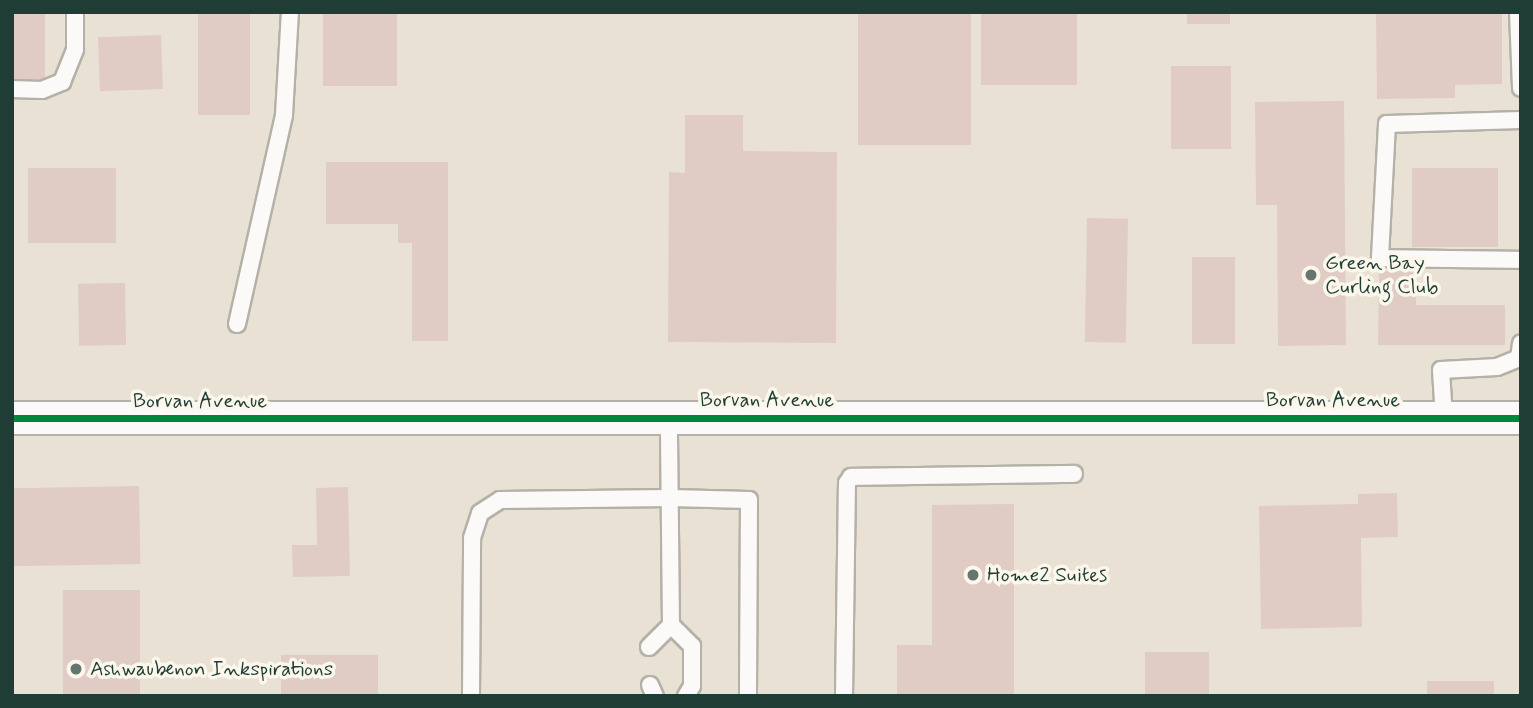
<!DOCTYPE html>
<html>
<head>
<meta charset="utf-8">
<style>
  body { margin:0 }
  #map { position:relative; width:1533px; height:708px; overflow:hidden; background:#e9e1d3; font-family:Mynerve,sans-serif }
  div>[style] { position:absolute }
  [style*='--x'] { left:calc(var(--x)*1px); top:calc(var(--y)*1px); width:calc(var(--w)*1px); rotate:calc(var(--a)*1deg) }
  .building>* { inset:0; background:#e0ccc5; transform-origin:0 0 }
  .roads { filter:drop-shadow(2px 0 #b4b1a8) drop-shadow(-2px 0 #b4b1a8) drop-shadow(0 2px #b4b1a8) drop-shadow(0 -2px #b4b1a8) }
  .service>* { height:16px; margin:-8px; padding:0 8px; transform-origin:8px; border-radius:8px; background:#fcfaf8 }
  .minor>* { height:32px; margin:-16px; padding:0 16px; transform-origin:16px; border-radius:16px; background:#fcfaf8 }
  .cycleway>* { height:7px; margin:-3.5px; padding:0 3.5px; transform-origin:3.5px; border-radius:3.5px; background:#00873e }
  .dots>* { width:19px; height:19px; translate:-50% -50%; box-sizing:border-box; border:4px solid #fbf7ec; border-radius:50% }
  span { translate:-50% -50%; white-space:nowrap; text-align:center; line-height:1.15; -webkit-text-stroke:7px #fbf7ec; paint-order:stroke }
  .poi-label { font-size:21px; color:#1f3d34 }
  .left { translate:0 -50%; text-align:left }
  .street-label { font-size:21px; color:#1f3d34 }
  .frame { position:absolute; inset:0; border:14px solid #1f3d34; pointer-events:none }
</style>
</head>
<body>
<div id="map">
  <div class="building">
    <i style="left:12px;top:12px;width:33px;height:70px"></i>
    <i style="left:198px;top:12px;width:52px;height:103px"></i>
    <i style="left:323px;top:12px;width:74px;height:74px"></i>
    <i style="left:858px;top:12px;width:113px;height:133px"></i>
    <i style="left:981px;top:12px;width:96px;height:73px"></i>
    <i style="left:1187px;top:12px;width:43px;height:12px"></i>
    <i style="clip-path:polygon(1376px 12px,1502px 12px,1502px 84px,1455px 85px,1455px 98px,1377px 99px)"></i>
    <i style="left:161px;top:35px;width:54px;height:63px;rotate:88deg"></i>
    <i style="left:1171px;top:66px;width:60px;height:83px"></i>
    <i style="clip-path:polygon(1344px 101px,1346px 345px,1278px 346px,1277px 205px,1256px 205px,1255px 102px)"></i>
    <i style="clip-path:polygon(685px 115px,743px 115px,743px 151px,837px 152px,836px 343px,668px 342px,669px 172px,685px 173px)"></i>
    <i style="clip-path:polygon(326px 162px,448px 162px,448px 341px,412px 341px,412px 243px,398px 243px,398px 224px,326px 224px)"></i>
    <i style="left:28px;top:168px;width:88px;height:75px"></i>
    <i style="left:1412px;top:168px;width:86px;height:79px"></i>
    <i style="left:1087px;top:218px;width:41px;height:124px;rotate:1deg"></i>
    <i style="left:1192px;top:257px;width:43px;height:87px"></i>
    <i style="clip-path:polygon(1379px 271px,1416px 271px,1416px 305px,1505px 305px,1505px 345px,1378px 345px)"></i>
    <i style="left:125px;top:283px;width:62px;height:47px;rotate:89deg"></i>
    <i style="left:139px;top:486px;width:78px;height:127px;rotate:89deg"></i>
    <i style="clip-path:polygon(348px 487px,350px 576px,293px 577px,292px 545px,317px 545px,316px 488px)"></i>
    <i style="clip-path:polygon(1397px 493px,1398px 537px,1361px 538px,1362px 627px,1261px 629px,1259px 506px,1358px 504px,1358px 494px)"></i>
    <i style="clip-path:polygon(1014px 504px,1014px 696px,897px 696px,897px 645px,932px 645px,932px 505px)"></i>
    <i style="left:63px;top:590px;width:77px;height:106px"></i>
    <i style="left:1145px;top:652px;width:64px;height:44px"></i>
    <i style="left:378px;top:655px;width:41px;height:97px;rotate:90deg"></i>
    <i style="left:1427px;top:681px;width:67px;height:15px"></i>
  </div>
  <div class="roads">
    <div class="service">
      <i style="--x:1518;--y:12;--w:76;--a:87.7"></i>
      <i style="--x:12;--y:89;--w:30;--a:2"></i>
      <i style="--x:42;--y:90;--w:22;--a:-22"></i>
      <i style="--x:62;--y:82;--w:35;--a:-68"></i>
      <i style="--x:75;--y:49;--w:37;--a:-90"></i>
      <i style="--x:1521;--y:120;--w:134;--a:178.3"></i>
      <i style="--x:1387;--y:124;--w:134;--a:93"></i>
      <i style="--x:1380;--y:258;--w:141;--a:0.8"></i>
      <i style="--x:237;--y:324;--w:214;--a:-77.3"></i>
      <i style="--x:284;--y:115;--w:103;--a:-86.7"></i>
      <i style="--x:1444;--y:418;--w:48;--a:-93.6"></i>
      <i style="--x:1441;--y:370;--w:56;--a:-3.1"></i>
      <i style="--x:1497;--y:367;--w:24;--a:-22"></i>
      <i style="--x:1519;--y:358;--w:15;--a:-82"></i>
      <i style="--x:671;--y:625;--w:30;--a:45"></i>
      <i style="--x:692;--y:646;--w:40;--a:90"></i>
      <i style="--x:692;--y:686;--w:12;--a:121"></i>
      <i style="--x:649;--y:647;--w:31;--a:-45"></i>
      <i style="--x:671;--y:625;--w:207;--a:-90.6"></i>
      <i style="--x:650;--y:685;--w:12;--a:66"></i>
      <i style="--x:471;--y:696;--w:158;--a:-89.6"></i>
      <i style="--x:472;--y:538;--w:26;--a:-72"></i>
      <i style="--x:480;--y:513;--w:24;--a:-33"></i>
      <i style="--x:500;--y:500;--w:170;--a:-0.7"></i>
      <i style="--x:670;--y:498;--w:79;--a:1.5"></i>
      <i style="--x:749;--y:500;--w:196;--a:90.3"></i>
      <i style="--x:844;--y:696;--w:213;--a:-89.2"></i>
      <i style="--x:847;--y:483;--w:7;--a:-56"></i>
      <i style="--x:851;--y:477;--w:223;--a:-0.8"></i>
    </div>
    <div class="minor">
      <i style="--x:12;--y:418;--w:1509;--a:0"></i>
    </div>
  </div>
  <div class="cycleway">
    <i style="--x:12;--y:418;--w:1509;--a:0"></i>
  </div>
  <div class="dots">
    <i style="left:1311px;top:275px;background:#66766c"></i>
    <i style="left:973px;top:575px;background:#66766c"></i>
    <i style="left:76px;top:669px;background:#66766c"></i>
  </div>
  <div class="poi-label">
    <span class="left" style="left:1325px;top:275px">Green Bay<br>Curling Club</span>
    <span class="left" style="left:987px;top:575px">Home2 Suites</span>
    <span class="left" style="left:90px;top:669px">Ashwaubenon Inkspirations</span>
  </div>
  <div class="street-label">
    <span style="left:767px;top:400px">Borvan Avenue</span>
    <span style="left:1333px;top:400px">Borvan Avenue</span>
    <span style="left:200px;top:401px">Borvan Avenue</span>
  </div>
  <div class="frame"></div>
</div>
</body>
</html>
